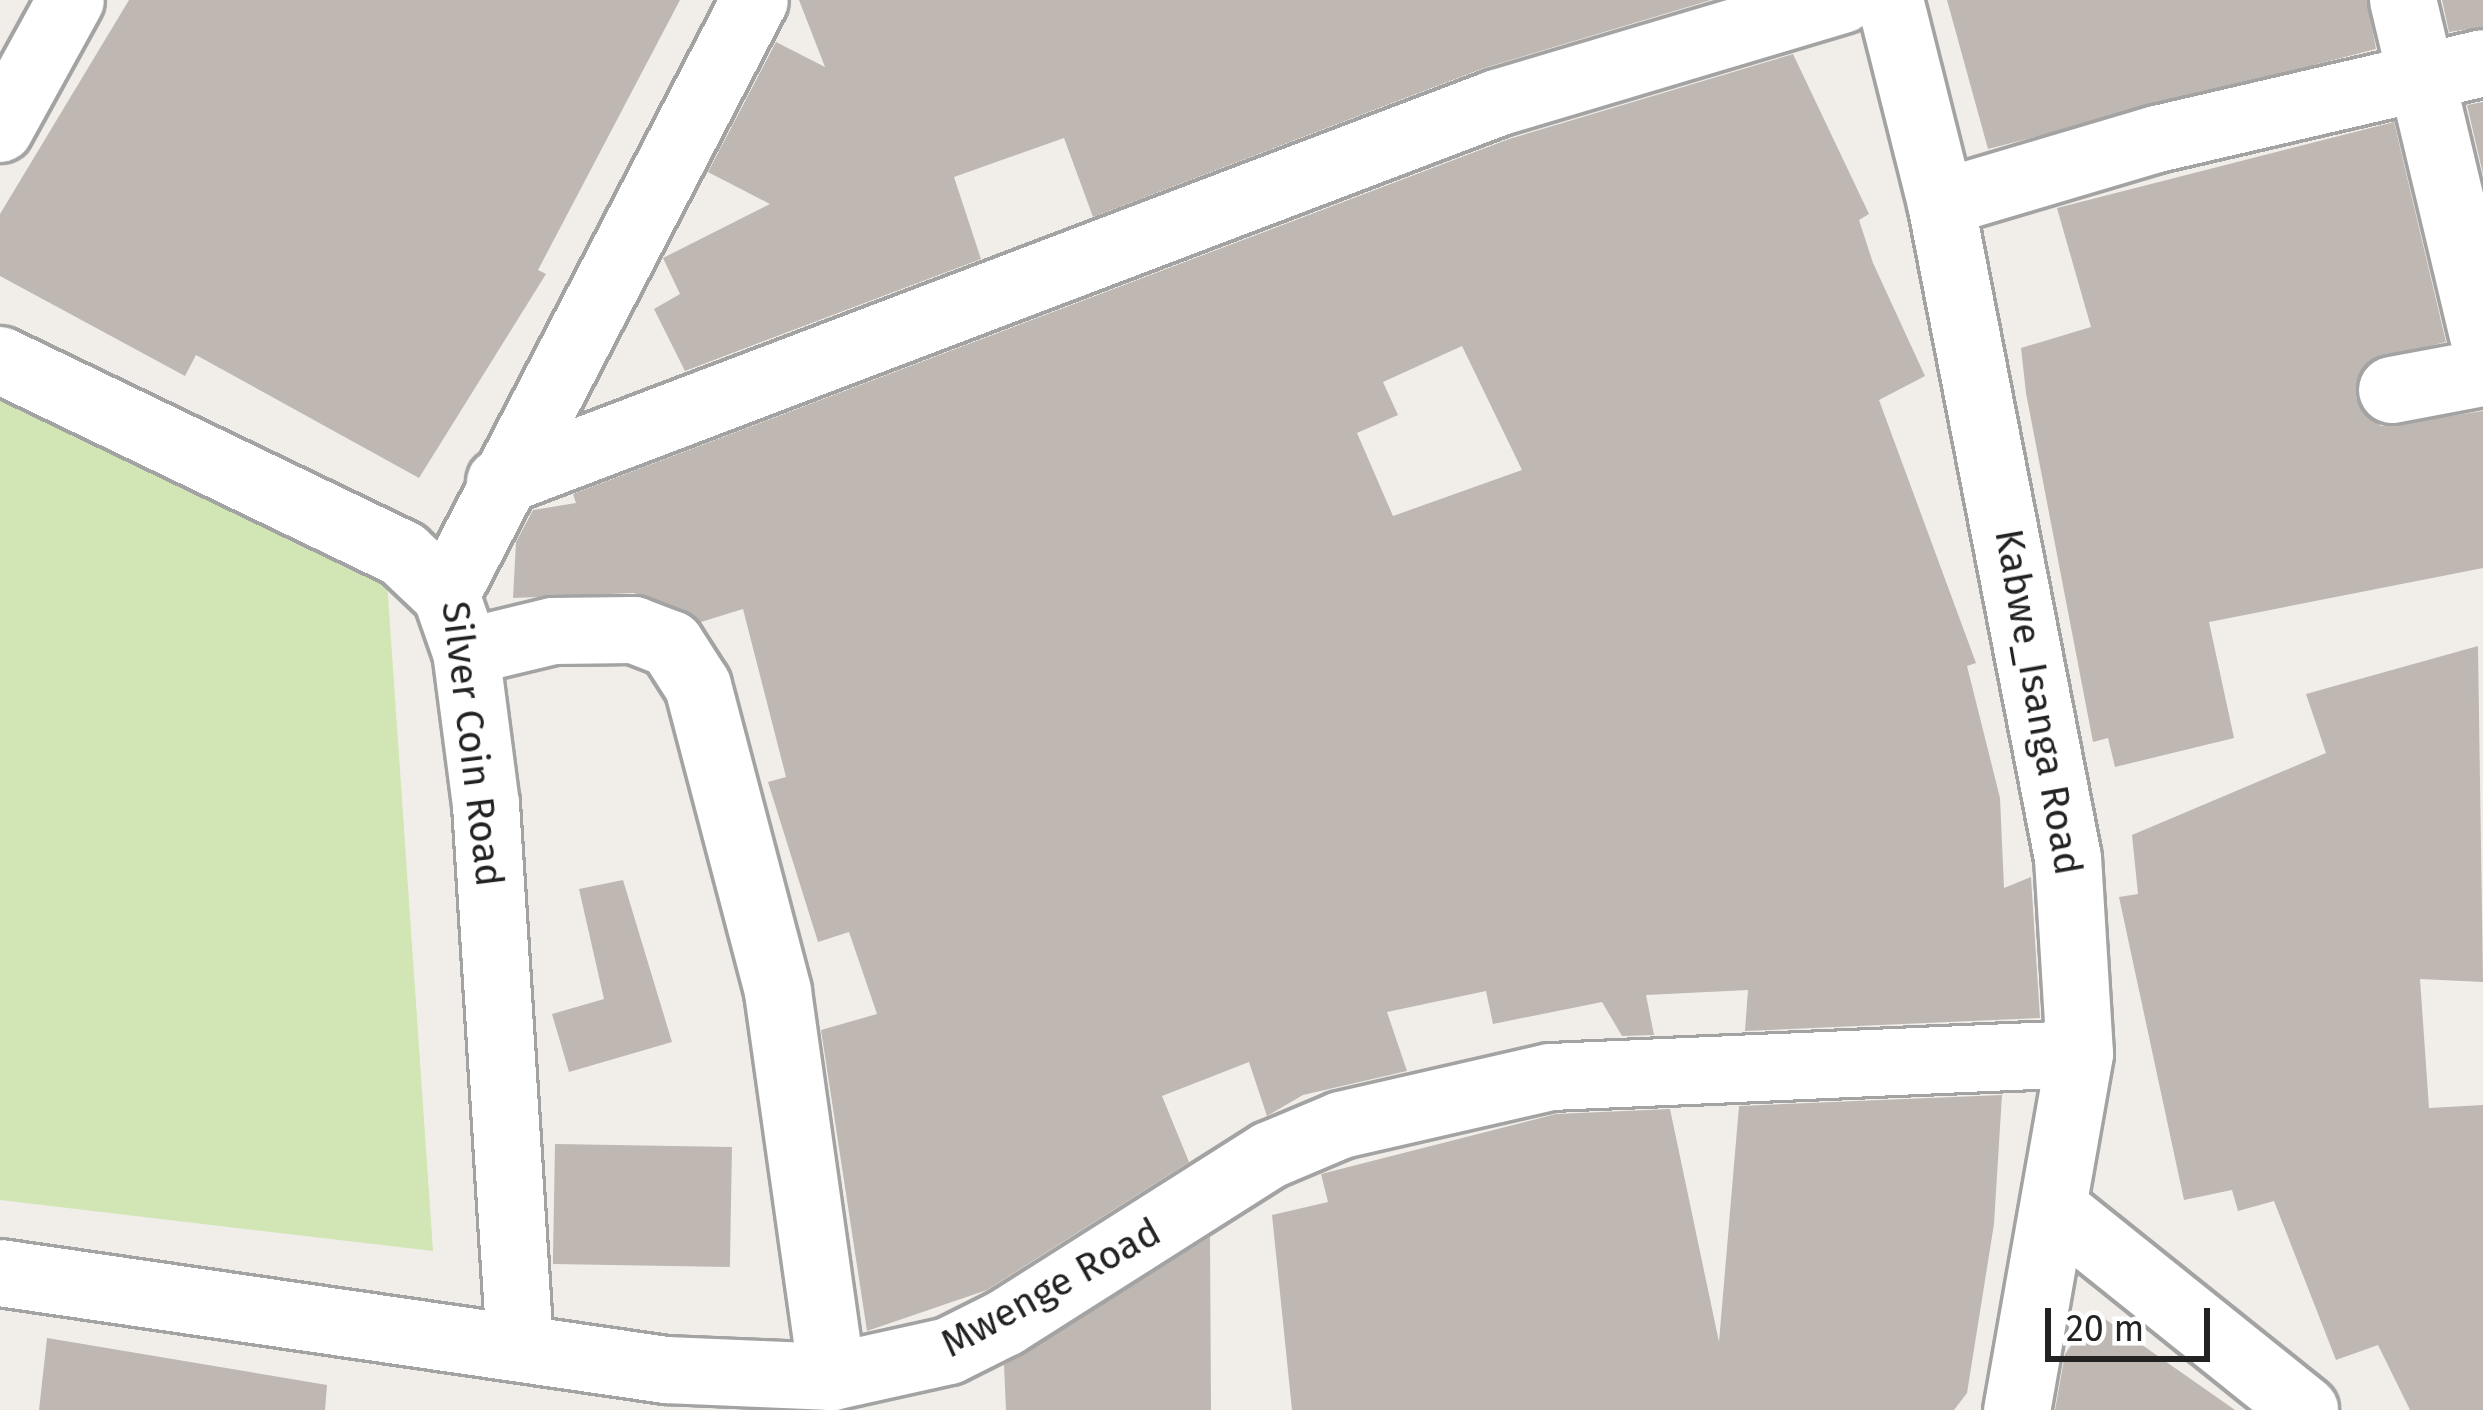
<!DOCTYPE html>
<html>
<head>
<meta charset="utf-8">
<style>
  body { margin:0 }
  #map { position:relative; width:2483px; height:1410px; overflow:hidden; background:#f1eee9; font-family:"Fira Sans",sans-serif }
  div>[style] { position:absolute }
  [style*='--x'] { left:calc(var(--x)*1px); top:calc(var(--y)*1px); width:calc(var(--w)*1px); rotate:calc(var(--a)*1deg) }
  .grass>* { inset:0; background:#d1e6b4 }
  .building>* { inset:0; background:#beb7b2; transform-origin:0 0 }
  .roads { filter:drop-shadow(3px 0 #a3a3a3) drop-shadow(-3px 0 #a3a3a3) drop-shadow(0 3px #a3a3a3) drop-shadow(0 -3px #a3a3a3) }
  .minor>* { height:66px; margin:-33px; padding:0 33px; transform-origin:33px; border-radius:33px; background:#fff }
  span { translate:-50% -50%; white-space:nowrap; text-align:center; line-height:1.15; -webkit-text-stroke:10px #fff; paint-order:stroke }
  .street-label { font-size:39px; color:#222 }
  .scale { position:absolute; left:2045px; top:1308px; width:165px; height:54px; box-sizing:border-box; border:6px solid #222; border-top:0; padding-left:15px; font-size:36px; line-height:42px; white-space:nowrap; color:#222; -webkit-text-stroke:9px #fff; paint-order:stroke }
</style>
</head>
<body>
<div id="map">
  <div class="grass">
    <i style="clip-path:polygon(0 346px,385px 552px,433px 1251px,0 1200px)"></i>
  </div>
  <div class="building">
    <i style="clip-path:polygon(129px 0,680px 0,538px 270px,546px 274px,419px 478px,196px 355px,185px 376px,0 276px,0 214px)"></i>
    <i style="clip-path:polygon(799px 0,1711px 0,1484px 68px,1093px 217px,1064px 138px,954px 177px,981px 259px,685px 371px,654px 309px,680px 294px,663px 258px,770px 204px,708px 172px,776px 42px,825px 67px)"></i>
    <i style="clip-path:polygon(1947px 0,2367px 0,2376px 49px,1988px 149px)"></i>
    <i style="clip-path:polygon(2442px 0,2483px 0,2483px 27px,2449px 32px)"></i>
    <i style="clip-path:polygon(evenodd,1793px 54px,1869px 214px,1859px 220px,1873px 263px,1925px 376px,1879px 400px,1976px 663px,1967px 666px,2000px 798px,2004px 888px,2031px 877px,2040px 1018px,1745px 1031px,1748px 990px,1646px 995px,1654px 1035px,1622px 1036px,1602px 1002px,1493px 1024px,1486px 991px,1387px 1012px,1407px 1071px,1303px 1095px,1267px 1116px,1249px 1062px,1162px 1096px,1189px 1162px,987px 1290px,867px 1331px,821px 1030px,877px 1014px,849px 932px,818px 942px,768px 782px,786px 777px,743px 609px,701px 622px,634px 593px,513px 598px,516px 542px,533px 510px,576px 503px,573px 494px,1509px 139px,1793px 54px,1462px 346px,1522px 470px,1393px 516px,1357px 433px,1398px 415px,1383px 382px,1462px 346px)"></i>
    <i style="clip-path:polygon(2483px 102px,2483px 174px,2467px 105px)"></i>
    <i style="clip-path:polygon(2394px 122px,2446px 342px,2369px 361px,2356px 398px,2381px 426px,2483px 411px,2483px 568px,2209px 622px,2234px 738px,2115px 767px,2108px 738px,2093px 742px,2026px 393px,2021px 348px,2091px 327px,2057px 208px)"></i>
    <i style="clip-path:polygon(2478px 646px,2483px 982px,2420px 979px,2429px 1108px,2483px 1105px,2483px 1410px,2410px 1410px,2378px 1345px,2336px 1360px,2274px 1201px,2238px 1211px,2232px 1190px,2184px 1200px,2119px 897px,2138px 894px,2132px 835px,2326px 753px,2306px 694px)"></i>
    <i style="clip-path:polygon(623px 880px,672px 1042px,569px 1072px,552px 1014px,604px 999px,579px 889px)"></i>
    <i style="clip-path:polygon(2002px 1095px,1994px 1224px,1967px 1393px,1954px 1410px,1292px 1410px,1272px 1215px,1328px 1202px,1321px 1174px,1556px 1114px,1670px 1109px,1719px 1342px,1739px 1106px)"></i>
    <i style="left:555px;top:1144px;width:177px;height:120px;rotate:1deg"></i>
    <i style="clip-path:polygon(1210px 1237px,1211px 1410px,1006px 1410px,1004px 1365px)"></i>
    <i style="clip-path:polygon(2095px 1312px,2235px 1410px,2055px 1410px,2065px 1354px)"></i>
    <i style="clip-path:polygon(47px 1338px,327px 1385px,325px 1410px,39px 1410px)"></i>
  </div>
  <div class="roads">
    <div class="minor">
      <i style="--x:1890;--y:0;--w:209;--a:75.9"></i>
      <i style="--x:1941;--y:203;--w:667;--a:79.03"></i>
      <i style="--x:2068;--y:858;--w:196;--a:86.5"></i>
      <i style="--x:2080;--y:1054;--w:362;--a:100"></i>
      <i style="--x:2403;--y:0;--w:344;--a:76.6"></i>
      <i style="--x:0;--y:129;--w:147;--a:-61.2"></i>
      <i style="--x:1941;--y:203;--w:225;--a:-16.5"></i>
      <i style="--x:2157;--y:139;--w:335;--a:-13.1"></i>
      <i style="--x:0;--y:360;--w:447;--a:25.7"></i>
      <i style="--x:403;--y:554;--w:59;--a:43.6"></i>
      <i style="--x:2392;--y:390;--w:93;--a:-10.6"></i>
      <i style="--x:500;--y:482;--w:1067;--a:-20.81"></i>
      <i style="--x:1497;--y:103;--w:360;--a:-16.6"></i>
      <i style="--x:466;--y:652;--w:89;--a:-13.6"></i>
      <i style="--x:553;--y:631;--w:81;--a:-0.7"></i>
      <i style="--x:634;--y:630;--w:40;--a:21"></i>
      <i style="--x:671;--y:644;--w:50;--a:57.3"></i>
      <i style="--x:698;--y:686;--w:316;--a:75.3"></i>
      <i style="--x:778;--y:992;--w:389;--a:82"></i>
      <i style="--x:2057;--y:1211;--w:318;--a:38.7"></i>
      <i style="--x:0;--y:1273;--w:673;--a:8.29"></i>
      <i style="--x:666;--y:1370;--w:166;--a:2.4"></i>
      <i style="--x:832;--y:1377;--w:120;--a:-12.5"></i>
      <i style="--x:949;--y:1351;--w:63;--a:-26.6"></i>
      <i style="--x:1005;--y:1323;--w:314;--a:-32.4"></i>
      <i style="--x:1270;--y:1155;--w:77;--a:-22.9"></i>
      <i style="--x:1341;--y:1125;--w:215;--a:-12.9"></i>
      <i style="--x:1551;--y:1077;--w:529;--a:-2.49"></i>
      <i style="--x:520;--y:1347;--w:543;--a:-93.59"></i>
      <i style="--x:486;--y:805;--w:154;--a:-97.4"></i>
      <i style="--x:466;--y:652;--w:60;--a:-109.3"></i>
      <i style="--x:446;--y:595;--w:670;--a:-62.56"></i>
    </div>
  </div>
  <div class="street-label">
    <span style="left:2038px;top:702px;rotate:80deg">Kabwe_Isanga Road</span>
    <span style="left:472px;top:744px;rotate:83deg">Silver Coin Road</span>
    <span style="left:1051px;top:1288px;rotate:-29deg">Mwenge Road</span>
  </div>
  <div class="scale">20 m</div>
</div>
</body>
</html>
